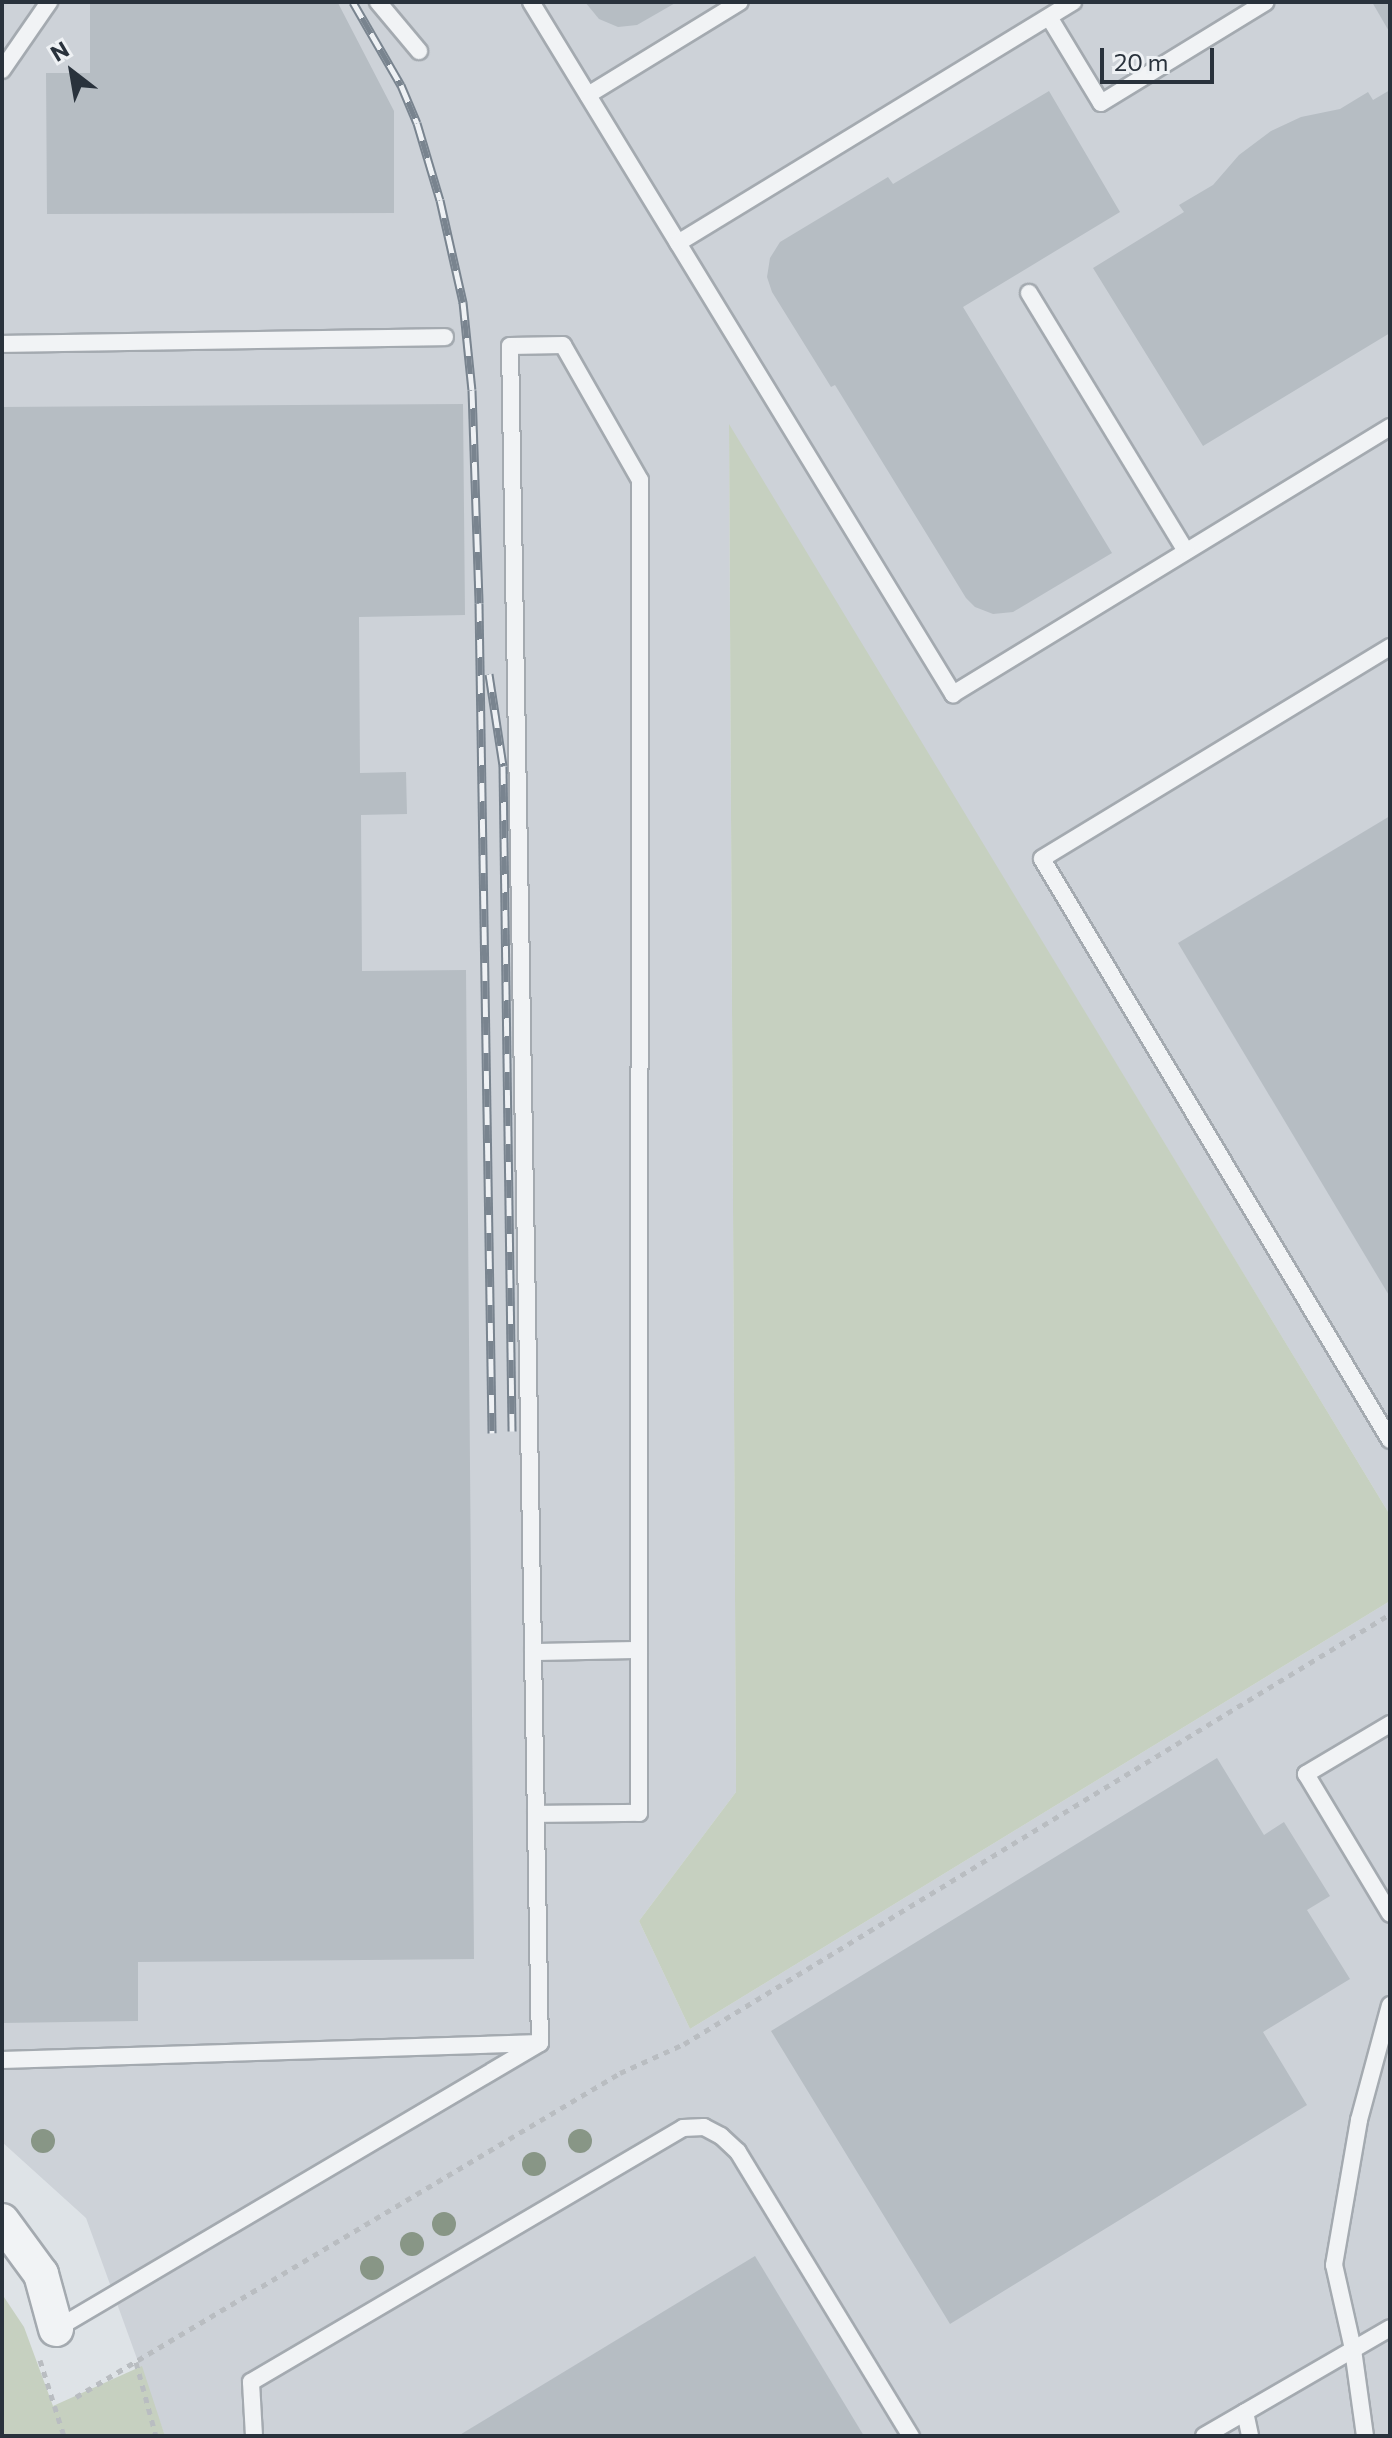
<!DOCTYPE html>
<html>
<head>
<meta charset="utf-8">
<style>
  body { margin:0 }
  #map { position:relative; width:1392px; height:2438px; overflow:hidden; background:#dee3e7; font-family:Commissioner,sans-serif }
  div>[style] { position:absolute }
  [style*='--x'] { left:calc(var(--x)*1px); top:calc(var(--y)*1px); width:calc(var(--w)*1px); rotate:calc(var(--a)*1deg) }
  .built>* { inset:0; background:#cdd2d8 }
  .green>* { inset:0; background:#c6d0c0 }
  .building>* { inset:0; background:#b6bdc3 }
  .path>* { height:5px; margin-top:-2.5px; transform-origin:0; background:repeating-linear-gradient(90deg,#b9bdc1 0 6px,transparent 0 12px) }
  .roads { filter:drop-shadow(2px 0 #a4aab0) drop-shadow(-2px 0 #a4aab0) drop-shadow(0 2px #a4aab0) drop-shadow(0 -2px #a4aab0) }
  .lane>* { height:16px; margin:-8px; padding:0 8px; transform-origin:8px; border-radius:8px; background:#f1f3f5 }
  .street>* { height:34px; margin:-17px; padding:0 17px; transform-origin:17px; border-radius:17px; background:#f1f3f5 }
  .rail>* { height:9px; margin-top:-4.5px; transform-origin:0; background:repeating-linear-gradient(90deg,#eef1f4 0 18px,#79848f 0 36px); box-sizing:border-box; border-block:2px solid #79848f }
  .trees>* { width:24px; height:24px; margin:-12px; border-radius:50%; background:#889686 }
  span { translate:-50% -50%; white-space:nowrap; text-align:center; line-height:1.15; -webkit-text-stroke:8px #eef1f4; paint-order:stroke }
  .frame { position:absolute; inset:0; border:4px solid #29323c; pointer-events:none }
  .north { position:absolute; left:32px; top:32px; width:80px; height:80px; -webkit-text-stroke:6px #eef1f4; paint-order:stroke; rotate:329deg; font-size:22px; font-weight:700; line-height:32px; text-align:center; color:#29323c }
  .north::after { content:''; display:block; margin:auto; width:28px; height:36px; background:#29323c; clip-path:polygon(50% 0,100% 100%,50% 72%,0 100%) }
  .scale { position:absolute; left:1100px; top:48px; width:114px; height:36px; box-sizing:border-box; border:4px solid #29323c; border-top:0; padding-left:10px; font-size:24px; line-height:28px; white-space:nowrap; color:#29323c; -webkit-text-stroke:6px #eef1f4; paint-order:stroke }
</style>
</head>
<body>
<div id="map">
  <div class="built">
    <i style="clip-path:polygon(2px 2px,1390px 2px,1390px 1515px,729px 426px,736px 1792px,639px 1921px,690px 2029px,1390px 1601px,1390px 2436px,165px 2436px,86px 2218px,2px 2142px)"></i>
  </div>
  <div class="green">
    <i style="clip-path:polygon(729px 424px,1390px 1515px,1390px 1601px,690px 2029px,639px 1921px,736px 1792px)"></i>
    <i style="clip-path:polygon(2px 2294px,24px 2327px,53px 2406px,142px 2366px,165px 2436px,2px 2436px)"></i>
  </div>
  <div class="building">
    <i style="clip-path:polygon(585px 2px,677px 2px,637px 25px,618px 27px,599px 19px)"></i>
    <i style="clip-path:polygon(1372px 2px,1390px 2px,1390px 33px)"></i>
    <i style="clip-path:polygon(338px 3px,394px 111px,394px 213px,47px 214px,46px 73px,90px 73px,90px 4px)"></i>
    <i style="clip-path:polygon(1390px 90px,1390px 333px,1203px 446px,1093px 268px,1184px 212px,1179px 205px,1213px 185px,1239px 155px,1271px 131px,1301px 117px,1340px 109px,1368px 92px,1373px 100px)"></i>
    <i style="clip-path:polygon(1049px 91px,1120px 212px,963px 307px,1112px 553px,1013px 612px,993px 614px,975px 607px,966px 598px,835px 385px,831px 387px,772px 292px,767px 277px,770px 258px,780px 242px,888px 177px,893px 184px)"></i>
    <i style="clip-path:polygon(463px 404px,465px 615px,359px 617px,360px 773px,406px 772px,407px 814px,361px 815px,362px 971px,466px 970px,474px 1959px,138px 1962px,138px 2021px,2px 2023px,2px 407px)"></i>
    <i style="clip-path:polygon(1390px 816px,1390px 1297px,1178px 943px)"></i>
    <i style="clip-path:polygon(1217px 1758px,1264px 1835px,1284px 1822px,1330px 1896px,1307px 1910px,1350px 1979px,1263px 2032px,1307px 2105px,950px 2324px,771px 2031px)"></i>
    <i style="clip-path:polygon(755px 2256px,864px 2436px,458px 2436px)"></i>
  </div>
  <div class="path">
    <i style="--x:40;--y:2360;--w:80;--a:72.5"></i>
    <i style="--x:136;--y:2362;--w:77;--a:74.9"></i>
    <i style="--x:76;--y:2397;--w:633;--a:-30.78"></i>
    <i style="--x:620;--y:2073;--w:70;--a:-24.4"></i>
    <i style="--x:684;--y:2044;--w:827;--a:-31.34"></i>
  </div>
  <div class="roads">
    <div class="lane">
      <i style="--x:378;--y:2;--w:64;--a:50.1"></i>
      <i style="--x:531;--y:2;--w:811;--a:58.62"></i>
      <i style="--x:953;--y:694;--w:512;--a:-31.42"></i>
      <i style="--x:1049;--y:17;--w:100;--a:58.8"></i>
      <i style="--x:1101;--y:103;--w:193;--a:-31.5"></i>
      <i style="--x:2;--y:70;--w:83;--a:-55.3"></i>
      <i style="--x:588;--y:95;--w:178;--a:-31.5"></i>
      <i style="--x:678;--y:243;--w:463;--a:-31.4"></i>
      <i style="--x:1029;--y:293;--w:302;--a:58.7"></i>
      <i style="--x:2;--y:344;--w:443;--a:-0.9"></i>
      <i style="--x:1390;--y:647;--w:407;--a:148.7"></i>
      <i style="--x:1042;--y:859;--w:677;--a:59.08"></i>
      <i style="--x:533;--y:1652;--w:106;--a:-1.1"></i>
      <i style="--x:1390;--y:1724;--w:98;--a:149.2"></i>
      <i style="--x:1306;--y:1774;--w:163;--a:59"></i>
      <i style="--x:536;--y:1814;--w:103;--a:-0.6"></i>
      <i style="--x:639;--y:1813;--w:1333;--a:-89.96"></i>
      <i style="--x:640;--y:480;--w:155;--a:-119.7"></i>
      <i style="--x:563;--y:345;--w:53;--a:178.9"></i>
      <i style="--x:510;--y:346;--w:1697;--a:88.99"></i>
      <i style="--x:2;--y:2060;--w:538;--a:-1.81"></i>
      <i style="--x:540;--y:2043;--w:562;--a:149.42"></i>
      <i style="--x:1245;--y:2412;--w:25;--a:78"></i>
      <i style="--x:254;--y:2436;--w:54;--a:-93.2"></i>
      <i style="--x:251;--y:2382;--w:501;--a:-30.45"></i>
      <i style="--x:683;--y:2128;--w:21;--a:-3"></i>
      <i style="--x:704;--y:2127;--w:19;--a:28"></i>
      <i style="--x:721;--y:2136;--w:23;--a:43"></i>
      <i style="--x:738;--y:2152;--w:333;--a:58.7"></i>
      <i style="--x:1204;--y:2436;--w:215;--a:-30.1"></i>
      <i style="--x:1365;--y:2436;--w:88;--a:-97.9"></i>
      <i style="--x:1353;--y:2349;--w:86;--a:-102.7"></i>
      <i style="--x:1334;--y:2265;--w:147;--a:-80.2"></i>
      <i style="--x:1359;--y:2120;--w:119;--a:-74.9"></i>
    </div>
    <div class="street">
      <i style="--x:2;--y:2221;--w:66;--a:53.7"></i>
      <i style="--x:41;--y:2274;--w:57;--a:74.7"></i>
    </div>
  </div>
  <div class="rail">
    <i style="--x:353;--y:2;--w:96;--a:60"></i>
    <i style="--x:401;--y:85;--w:41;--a:67.2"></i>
    <i style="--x:417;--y:123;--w:80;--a:73.4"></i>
    <i style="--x:440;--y:200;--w:105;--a:77.3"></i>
    <i style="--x:463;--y:302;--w:88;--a:84.2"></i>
    <i style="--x:472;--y:390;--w:213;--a:88.1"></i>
    <i style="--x:479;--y:603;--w:830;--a:89.1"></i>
    <i style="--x:489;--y:674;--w:93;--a:81.3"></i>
    <i style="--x:503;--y:766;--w:665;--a:89.22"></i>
  </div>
  <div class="trees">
    <i style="left:43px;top:2141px"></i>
    <i style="left:580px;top:2141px"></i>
    <i style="left:534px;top:2164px"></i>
    <i style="left:444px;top:2224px"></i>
    <i style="left:412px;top:2244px"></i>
    <i style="left:372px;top:2268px"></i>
  </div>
  <div class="frame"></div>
  <div class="north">N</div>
  <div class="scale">20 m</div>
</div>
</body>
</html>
